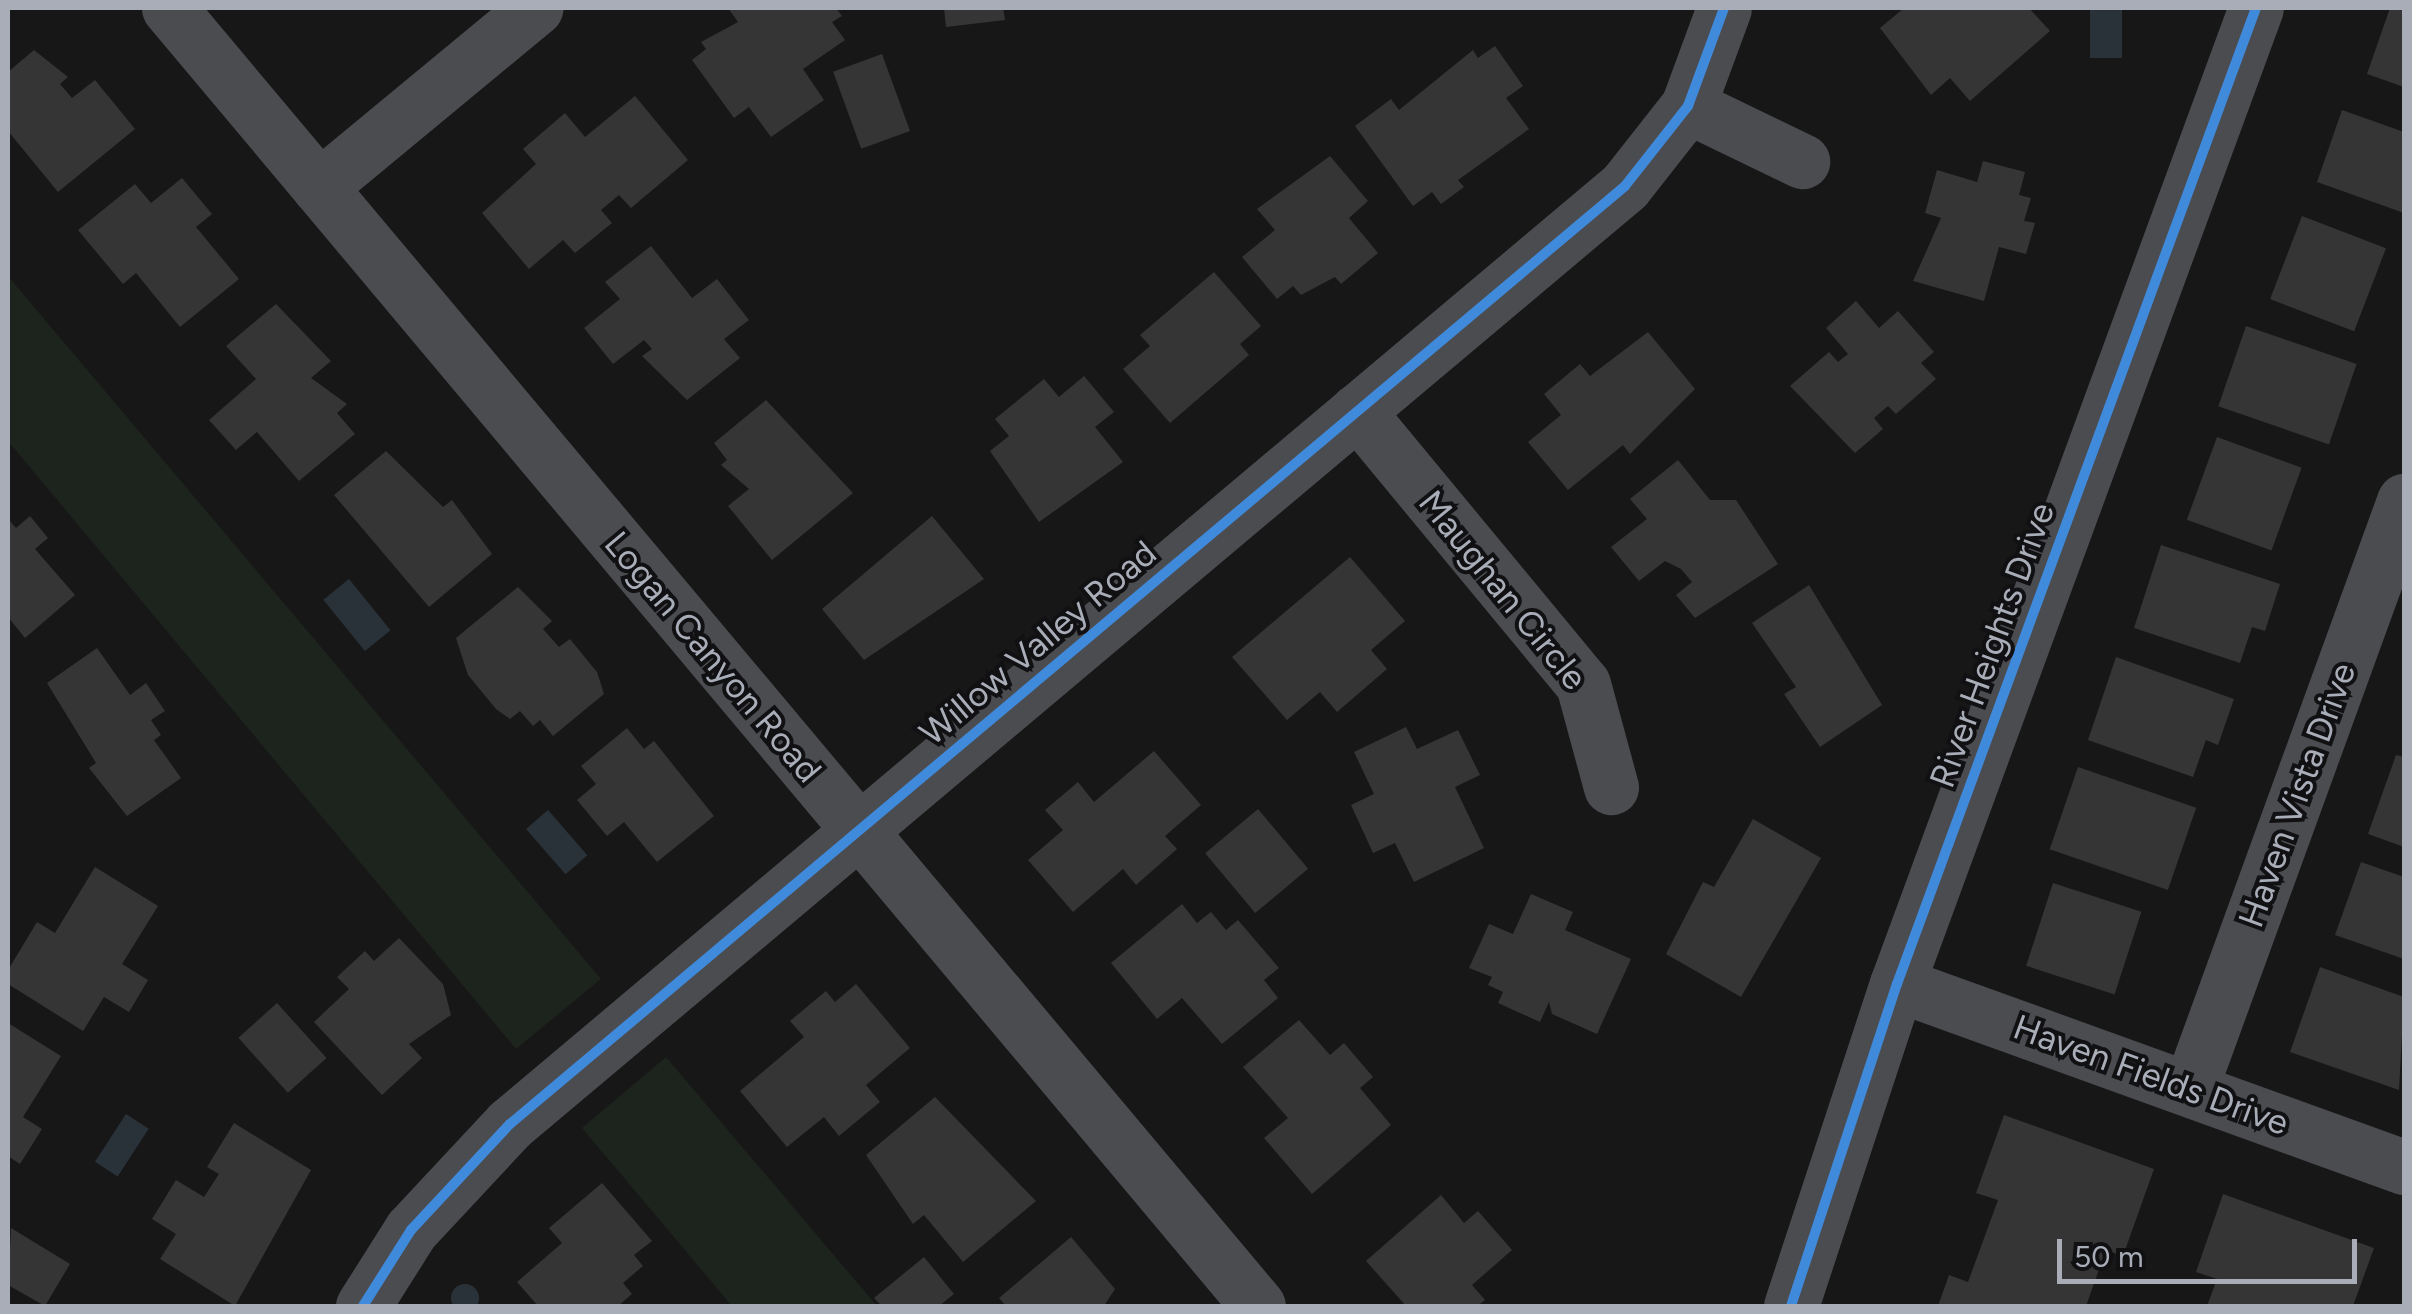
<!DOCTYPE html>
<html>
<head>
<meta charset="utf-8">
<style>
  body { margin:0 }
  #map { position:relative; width:2412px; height:1314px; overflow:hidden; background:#171717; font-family:Figtree,sans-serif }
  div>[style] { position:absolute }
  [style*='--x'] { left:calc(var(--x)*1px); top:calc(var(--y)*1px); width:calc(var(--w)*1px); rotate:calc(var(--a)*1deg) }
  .green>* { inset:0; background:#1d241e }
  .water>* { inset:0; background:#2a3239; transform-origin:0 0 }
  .round { border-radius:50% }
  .building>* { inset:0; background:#353536; transform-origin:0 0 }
  .minor>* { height:55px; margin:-27.5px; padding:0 27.5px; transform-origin:27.5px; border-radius:27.5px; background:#4b4c50 }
  .cycleway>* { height:10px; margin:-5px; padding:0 5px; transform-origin:5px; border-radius:5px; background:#408adc }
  span { translate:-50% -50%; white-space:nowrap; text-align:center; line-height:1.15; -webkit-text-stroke:8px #111113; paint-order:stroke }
  .street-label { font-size:35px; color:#a8adb8 }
  .frame { position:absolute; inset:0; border:10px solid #a8adb8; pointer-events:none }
  .scale { position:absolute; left:2057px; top:1239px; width:300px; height:45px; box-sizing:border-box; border:5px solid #a8adb8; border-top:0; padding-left:12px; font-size:30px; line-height:35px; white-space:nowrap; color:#a8adb8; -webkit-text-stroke:8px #111113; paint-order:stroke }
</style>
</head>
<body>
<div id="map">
  <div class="green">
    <i style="clip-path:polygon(8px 276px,601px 979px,516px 1049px,8px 441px)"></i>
    <i style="clip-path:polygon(666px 1057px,877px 1306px,732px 1306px,582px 1128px)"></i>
  </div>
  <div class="water">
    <i style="left:2090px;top:8px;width:32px;height:50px"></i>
    <i style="left:349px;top:579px;width:66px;height:33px;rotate:51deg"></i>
    <i style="left:548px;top:810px;width:60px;height:29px;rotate:49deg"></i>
    <i style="left:126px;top:1114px;width:27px;height:57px;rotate:33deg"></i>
    <i class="round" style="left:451px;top:1284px;width:28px;height:28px"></i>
  </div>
  <div class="building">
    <i style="clip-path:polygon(728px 8px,836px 8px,842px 16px,832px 22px,845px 40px,803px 69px,824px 100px,771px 137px,749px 107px,734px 118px,692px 60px,706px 49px,701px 42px,738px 22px)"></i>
    <i style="clip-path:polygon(944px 8px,1003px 8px,1005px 20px,946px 27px)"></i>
    <i style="clip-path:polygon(1904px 8px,2029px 8px,2050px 31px,1970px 101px,1950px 78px,1931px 95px,1880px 28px)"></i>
    <i style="clip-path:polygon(2390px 8px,2404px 8px,2404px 87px,2367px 74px)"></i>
    <i style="clip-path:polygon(1495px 46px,1523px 86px,1506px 98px,1529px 129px,1458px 180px,1464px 187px,1441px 204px,1432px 192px,1413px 206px,1355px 126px,1391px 99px,1399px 110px,1473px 50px,1478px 58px)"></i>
    <i style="clip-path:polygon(34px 50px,68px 77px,60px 84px,72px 98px,95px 80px,135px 129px,58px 192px,8px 131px,8px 72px)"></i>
    <i style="left:882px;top:54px;width:82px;height:52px;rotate:70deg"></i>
    <i style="clip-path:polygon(635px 96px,688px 160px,631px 208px,619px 195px,601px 210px,612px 223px,575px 253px,563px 240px,529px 269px,482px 213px,536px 164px,523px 149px,565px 113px,585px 137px)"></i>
    <i style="clip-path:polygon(2342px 110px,2404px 132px,2404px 213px,2317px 182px)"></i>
    <i style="clip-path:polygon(1330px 156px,1368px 201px,1349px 218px,1378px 253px,1341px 284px,1335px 277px,1301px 295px,1293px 286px,1277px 299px,1242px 257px,1275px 230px,1257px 209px)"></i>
    <i style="clip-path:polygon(1983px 161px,2025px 172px,2019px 195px,2031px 198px,2024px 221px,2035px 223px,2026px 254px,1999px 247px,1984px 301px,1913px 281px,1941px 218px,1925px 213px,1937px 170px,1977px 182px)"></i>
    <i style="clip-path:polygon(182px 178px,212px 214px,196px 227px,239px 279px,180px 327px,136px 273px,123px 284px,78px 230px,135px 184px,151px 203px)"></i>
    <i style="left:2302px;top:216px;width:90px;height:89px;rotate:21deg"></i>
    <i style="clip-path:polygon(651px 246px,692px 298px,717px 279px,749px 320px,724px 339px,740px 358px,687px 400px,642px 356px,652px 349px,644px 340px,613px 364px,584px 328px,620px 299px,605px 282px)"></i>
    <i style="clip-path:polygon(1214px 272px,1261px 326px,1240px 344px,1249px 355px,1170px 423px,1123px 369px,1150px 346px,1140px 335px)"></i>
    <i style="clip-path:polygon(1856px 301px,1879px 328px,1898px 311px,1934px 352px,1921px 363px,1936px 379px,1896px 414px,1888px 406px,1874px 418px,1883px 429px,1855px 453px,1790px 386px,1829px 352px,1838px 362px,1848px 354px,1826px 328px)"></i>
    <i style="clip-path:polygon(276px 304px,331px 361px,311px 378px,347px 404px,337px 413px,355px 434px,299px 481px,257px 432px,236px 450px,209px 420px,256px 379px,226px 346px)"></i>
    <i style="left:2246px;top:326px;width:117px;height:85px;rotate:19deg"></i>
    <i style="clip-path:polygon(1648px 332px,1695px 389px,1630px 454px,1623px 445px,1568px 490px,1528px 442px,1561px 415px,1544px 394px,1580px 364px,1590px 376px)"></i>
    <i style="clip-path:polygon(1084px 376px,1114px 412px,1095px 427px,1123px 462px,1039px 522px,990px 451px,1009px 436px,995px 419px,1044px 379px,1059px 397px)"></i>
    <i style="clip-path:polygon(766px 400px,853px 493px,772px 560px,728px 506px,749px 489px,721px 465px,727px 460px,714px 443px)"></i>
    <i style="left:2217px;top:437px;width:90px;height:88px;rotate:20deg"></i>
    <i style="clip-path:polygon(386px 451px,443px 507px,452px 500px,492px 554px,429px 607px,334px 495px)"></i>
    <i style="clip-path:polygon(1678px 460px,1710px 500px,1736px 500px,1778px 564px,1695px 618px,1676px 595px,1692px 582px,1681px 569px,1665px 561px,1639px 581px,1611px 547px,1647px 519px,1630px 499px)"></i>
    <i style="clip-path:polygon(30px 516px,48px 538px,35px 549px,75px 595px,25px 638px,8px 617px,8px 519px,16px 528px)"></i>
    <i style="clip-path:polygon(932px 516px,984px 579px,864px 660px,822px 609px)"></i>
    <i style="clip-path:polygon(2161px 545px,2280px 584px,2265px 631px,2252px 627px,2240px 663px,2134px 628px)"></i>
    <i style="clip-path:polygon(1350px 557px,1405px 621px,1371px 650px,1387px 669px,1337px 712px,1320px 692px,1287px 720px,1232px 657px)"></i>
    <i style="clip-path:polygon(1809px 585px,1882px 705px,1820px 747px,1784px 694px,1796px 687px,1752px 623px)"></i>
    <i style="clip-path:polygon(518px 587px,552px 621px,543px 629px,559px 647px,570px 639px,597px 672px,604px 694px,553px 736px,540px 720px,533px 726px,520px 711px,510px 719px,496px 709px,468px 675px,456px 638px)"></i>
    <i style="clip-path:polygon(97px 648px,130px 695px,146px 683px,165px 711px,151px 720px,161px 735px,154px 740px,181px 778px,127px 816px,89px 768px,96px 763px,47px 683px)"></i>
    <i style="clip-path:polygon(2116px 657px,2234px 699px,2218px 745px,2206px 740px,2193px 777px,2088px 740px)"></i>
    <i style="clip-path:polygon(1406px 727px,1417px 749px,1458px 730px,1480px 775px,1455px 787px,1484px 848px,1414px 882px,1395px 843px,1373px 853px,1351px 805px,1374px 794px,1354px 752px)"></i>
    <i style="clip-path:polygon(627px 728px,644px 749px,654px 741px,714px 816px,657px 862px,624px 822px,607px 836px,577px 800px,596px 784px,581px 766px)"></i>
    <i style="clip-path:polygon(1154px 751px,1201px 805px,1165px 836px,1177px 849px,1136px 885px,1123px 869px,1073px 912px,1028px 860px,1063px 830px,1045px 810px,1078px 782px,1094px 802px)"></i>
    <i style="clip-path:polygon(2396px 755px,2404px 757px,2404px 847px,2368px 834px)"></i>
    <i style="left:2078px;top:767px;width:125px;height:87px;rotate:19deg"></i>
    <i style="left:1258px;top:809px;width:78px;height:69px;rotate:50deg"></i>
    <i style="clip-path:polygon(1753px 819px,1821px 858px,1741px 997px,1666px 954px,1703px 882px,1714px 887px)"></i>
    <i style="clip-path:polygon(2361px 862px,2404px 877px,2404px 959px,2335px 935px)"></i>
    <i style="clip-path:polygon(95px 867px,158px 906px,122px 964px,148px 980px,129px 1012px,104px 997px,83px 1031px,8px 984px,8px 970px,37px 922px,55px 933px)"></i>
    <i style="left:2053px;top:883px;width:93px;height:87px;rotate:18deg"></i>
    <i style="clip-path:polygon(1531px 894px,1573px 912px,1565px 930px,1631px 959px,1597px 1034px,1552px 1014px,1549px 1002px,1540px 1022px,1498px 1003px,1503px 992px,1488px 985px,1492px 977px,1469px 968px,1489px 924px,1513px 934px)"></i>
    <i style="clip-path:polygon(1182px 904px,1197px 923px,1211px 912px,1226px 930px,1238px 920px,1279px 968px,1264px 980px,1278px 998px,1222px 1044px,1182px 998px,1157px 1019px,1111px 963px)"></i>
    <i style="clip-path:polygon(399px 938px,443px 984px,451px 1015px,409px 1044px,422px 1058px,382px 1095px,314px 1022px,349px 989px,337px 977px,365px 951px,374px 961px)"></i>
    <i style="clip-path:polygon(2320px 967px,2404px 997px,2399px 1090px,2290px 1052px)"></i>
    <i style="clip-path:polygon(856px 984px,910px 1048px,866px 1085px,880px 1102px,839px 1136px,824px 1117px,787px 1147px,740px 1091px,804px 1037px,790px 1021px,826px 991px,835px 1002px)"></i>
    <i style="left:277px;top:1003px;width:74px;height:52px;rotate:48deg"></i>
    <i style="clip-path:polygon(1299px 1020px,1330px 1055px,1344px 1043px,1373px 1077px,1360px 1088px,1391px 1125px,1312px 1194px,1264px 1138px,1288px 1118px,1243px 1067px)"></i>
    <i style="clip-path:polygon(8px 1023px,61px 1056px,23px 1117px,42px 1129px,20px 1164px,8px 1156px)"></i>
    <i style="clip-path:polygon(935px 1097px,1036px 1201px,963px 1262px,924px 1215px,913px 1224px,866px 1155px)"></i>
    <i style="clip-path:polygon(2004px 1115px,2154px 1169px,2123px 1256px,2106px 1250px,2086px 1306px,1938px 1306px,1949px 1275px,1968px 1282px,1998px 1200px,1976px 1193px)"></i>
    <i style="clip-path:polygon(234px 1123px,311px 1170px,235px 1306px,160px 1259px,176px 1234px,152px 1219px,176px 1180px,204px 1197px,219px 1174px,207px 1167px)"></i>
    <i style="clip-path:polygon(602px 1183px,652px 1241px,634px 1255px,643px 1266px,623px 1283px,632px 1294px,618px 1306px,538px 1306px,517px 1282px,562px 1243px,549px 1228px)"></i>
    <i style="clip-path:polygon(2223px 1194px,2374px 1248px,2353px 1306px,2207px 1306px,2217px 1279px,2196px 1272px)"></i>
    <i style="clip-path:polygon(1441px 1195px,1464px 1223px,1478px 1211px,1512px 1250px,1472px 1285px,1485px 1300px,1477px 1306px,1406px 1306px,1366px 1261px)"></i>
    <i style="clip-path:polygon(11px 1228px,70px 1264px,45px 1306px,8px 1285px)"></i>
    <i style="clip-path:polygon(1071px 1237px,1115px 1289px,1104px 1306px,1006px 1306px,999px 1298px)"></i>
    <i style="clip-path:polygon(924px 1257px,954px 1294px,939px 1306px,882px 1306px,874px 1298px)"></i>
  </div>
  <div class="minor">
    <i style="--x:169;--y:8;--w:1694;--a:50"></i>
    <i style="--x:1688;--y:106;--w:127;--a:25.8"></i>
    <i style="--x:319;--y:187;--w:281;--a:-39.6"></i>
    <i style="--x:1357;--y:411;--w:354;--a:50.4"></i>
    <i style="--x:1583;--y:684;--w:107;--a:74.8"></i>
    <i style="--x:1897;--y:984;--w:539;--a:19.85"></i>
    <i style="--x:2190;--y:1089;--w:626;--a:-70"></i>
    <i style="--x:363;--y:1306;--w:90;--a:-57.7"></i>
    <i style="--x:411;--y:1230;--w:145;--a:-47"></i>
    <i style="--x:510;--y:1124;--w:1457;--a:-40.07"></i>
    <i style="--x:1625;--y:186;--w:102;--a:-51.8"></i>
    <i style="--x:1688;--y:106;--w:104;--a:-69.8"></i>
    <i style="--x:1791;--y:1306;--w:339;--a:-71.8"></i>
    <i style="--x:1897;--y:984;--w:1040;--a:-69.81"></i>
  </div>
  <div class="cycleway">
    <i style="--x:363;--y:1306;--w:90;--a:-57.7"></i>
    <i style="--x:411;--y:1230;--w:145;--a:-47"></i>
    <i style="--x:510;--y:1124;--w:1457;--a:-40.07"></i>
    <i style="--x:1625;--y:186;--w:102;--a:-51.8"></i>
    <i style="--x:1688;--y:106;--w:104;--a:-69.8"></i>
    <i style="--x:1791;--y:1306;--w:339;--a:-71.8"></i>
    <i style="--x:1897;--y:984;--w:1040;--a:-69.81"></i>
  </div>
  <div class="street-label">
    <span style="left:1503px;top:590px;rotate:51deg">Maughan Circle</span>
    <span style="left:1038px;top:643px;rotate:-40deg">Willow Valley Road</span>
    <span style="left:1992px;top:645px;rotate:-70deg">River Heights Drive</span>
    <span style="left:713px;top:657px;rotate:50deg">Logan Canyon Road</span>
    <span style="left:2297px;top:795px;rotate:-70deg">Haven Vista Drive</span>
    <span style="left:2151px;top:1075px;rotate:20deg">Haven Fields Drive</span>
  </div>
  <div class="frame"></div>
  <div class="scale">50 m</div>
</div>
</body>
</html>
